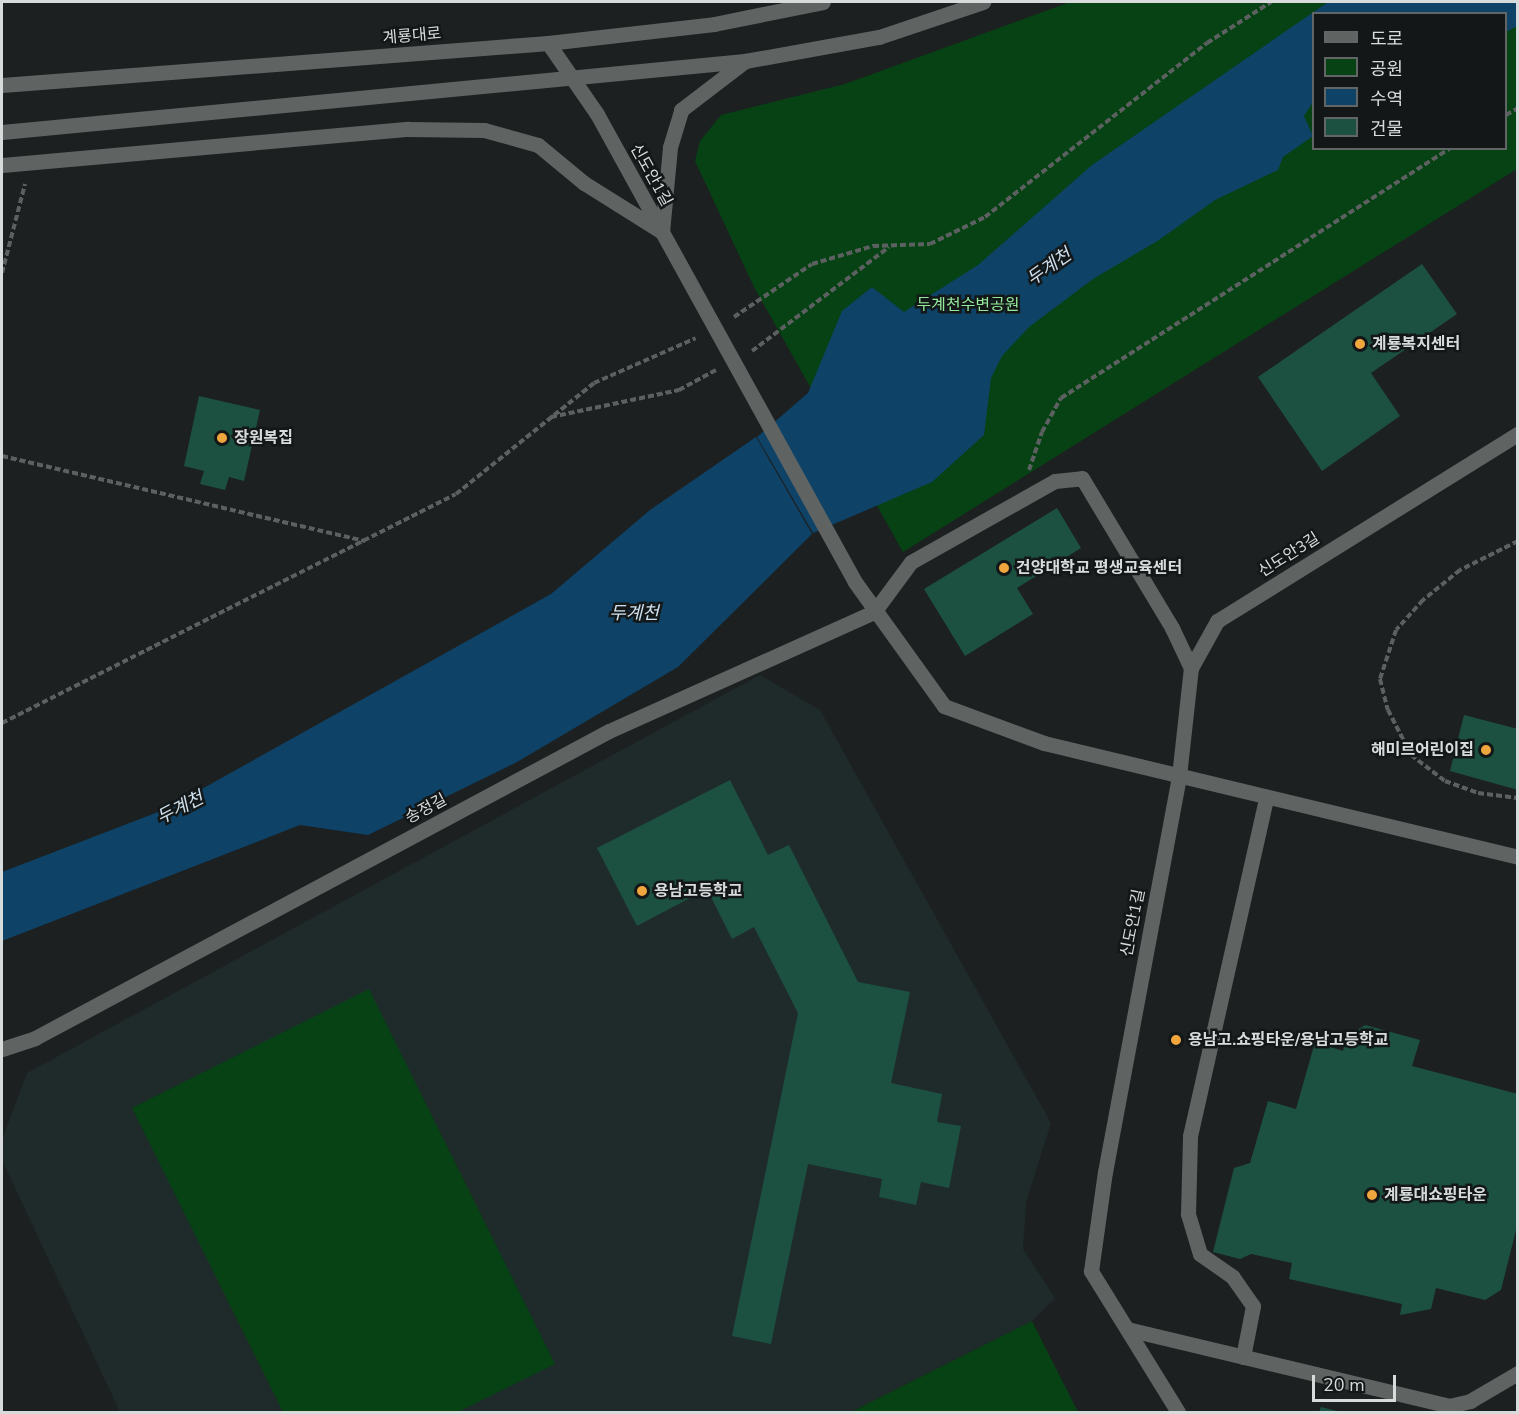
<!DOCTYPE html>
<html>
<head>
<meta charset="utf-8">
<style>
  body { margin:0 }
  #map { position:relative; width:1519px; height:1414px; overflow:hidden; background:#1c2020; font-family:"Nunito Sans","Noto Sans KR",sans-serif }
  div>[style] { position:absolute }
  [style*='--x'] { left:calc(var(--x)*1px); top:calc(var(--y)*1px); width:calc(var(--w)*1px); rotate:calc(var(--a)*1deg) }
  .built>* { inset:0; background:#1f2b2b }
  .green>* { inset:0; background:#064213 }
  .water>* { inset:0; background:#0e4267 }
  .building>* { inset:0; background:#1c5142 }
  .path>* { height:4px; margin-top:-2px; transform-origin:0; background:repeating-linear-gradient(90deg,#5c6060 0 6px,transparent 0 9px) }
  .minor>* { height:15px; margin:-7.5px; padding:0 7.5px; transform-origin:7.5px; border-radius:7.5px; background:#5f6463 }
  .dots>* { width:16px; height:16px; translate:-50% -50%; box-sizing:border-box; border:3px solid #131717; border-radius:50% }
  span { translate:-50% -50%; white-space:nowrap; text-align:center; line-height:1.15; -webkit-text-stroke:5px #131717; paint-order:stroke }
  .street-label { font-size:16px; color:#d8dbdb }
  .park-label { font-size:16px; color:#93e89b }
  .poi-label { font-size:16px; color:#d8dbdb; font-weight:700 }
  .left { translate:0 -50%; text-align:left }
  .right { translate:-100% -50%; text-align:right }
  .water-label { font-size:18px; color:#cfe0ee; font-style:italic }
  .frame { position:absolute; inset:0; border:3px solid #d8dbdb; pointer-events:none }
  .legend { position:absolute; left:1312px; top:12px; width:195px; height:138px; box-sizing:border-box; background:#131717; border:2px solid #626565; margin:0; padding:8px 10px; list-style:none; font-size:18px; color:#d8dbdb }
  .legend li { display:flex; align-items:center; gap:12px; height:30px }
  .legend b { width:30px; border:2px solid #626565 }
  .scale { position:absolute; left:1312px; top:1375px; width:84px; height:27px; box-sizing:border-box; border:3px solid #d8dbdb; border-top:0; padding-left:8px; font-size:18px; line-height:21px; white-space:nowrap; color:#d8dbdb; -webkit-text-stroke:4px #131717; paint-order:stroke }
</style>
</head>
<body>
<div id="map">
  <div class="built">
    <i style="clip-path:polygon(760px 675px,820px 710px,1051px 1123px,1026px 1202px,1023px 1249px,1055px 1298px,1032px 1321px,851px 1412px,120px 1412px,2px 1160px,2px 1140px,27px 1073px)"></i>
  </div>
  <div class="green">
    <i style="clip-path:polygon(evenodd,1070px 2px,1517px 2px,1517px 169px,903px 552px,754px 287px,695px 161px,700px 141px,721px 115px,845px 84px,1070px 2px,1314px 14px,1506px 14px,1506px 148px,1314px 148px,1314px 14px)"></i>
    <i style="clip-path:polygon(369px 989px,555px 1364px,458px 1412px,283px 1412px,132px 1108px)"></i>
    <i style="clip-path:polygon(1032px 1321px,1078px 1412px,851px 1412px)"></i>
  </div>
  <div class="water">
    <i style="clip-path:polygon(1328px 2px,1517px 2px,1517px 26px,1506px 32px,1506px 14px,1314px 14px,1313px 102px,1304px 116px,1313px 136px,1283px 157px,1278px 170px,1215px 200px,1159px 240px,1093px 279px,1029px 327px,1002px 356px,991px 378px,984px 435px,932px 482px,813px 533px,757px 437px,808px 393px,842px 311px,872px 287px,904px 312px,978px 265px,1092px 165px)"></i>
    <i style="clip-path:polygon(756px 437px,812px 534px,678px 667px,517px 762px,368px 835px,300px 825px,2px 941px,2px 872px,166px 809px,551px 594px,650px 510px)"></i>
  </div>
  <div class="building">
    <i style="clip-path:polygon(1422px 264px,1457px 314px,1371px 373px,1400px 416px,1322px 471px,1258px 377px)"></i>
    <i style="clip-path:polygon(199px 396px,260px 410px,244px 481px,229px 477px,225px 490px,200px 484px,204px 471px,184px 466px)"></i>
    <i style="clip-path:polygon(1057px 508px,1081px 548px,1017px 588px,1033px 614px,965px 656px,924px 589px)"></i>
    <i style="clip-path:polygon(1464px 715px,1518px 729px,1518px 790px,1450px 771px)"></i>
    <i style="clip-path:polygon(730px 780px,768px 855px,789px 845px,858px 982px,910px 992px,891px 1083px,942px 1094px,937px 1122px,961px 1126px,949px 1188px,921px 1182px,916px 1205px,879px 1197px,882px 1179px,808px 1164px,771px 1344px,732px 1336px,798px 1013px,754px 927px,732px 939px,707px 889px,637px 926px,597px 848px)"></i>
    <i style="clip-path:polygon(1365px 1025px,1420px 1040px,1412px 1066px,1518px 1094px,1518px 1222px,1501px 1290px,1485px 1300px,1436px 1288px,1431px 1309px,1400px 1315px,1402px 1304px,1289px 1279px,1292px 1263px,1251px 1254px,1240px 1259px,1213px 1252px,1234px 1168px,1250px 1163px,1268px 1101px,1296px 1109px,1315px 1042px,1343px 1051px,1346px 1037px)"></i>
    <i style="clip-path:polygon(1321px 1407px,1341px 1412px,1319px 1412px)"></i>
  </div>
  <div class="path">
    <i style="--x:1506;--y:115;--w:14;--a:-30"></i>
    <i style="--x:2;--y:273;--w:92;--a:-75.5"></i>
    <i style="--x:734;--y:317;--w:94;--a:-34.2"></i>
    <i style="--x:812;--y:264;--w:64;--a:-16.4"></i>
    <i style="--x:873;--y:246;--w:57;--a:-2"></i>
    <i style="--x:930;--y:244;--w:61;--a:-26.1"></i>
    <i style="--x:985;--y:217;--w:282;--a:-38.1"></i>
    <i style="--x:1207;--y:43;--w:76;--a:-32.6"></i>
    <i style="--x:752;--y:351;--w:172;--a:-37.2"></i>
    <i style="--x:551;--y:417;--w:131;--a:-11.9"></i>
    <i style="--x:679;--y:390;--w:42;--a:-28.4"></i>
    <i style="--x:2;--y:456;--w:373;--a:13.2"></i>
    <i style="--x:1029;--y:470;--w:40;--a:-71.1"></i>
    <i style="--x:1042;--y:432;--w:39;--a:-61"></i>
    <i style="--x:1061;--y:398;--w:463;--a:-32.7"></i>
    <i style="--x:1518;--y:541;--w:65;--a:153.4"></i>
    <i style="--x:1460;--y:570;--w:48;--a:141"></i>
    <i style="--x:1423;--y:600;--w:40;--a:132"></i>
    <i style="--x:1396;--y:630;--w:52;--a:108.1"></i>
    <i style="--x:1380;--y:679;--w:32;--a:76"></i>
    <i style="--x:1388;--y:710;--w:51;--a:62.9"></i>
    <i style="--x:1411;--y:755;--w:43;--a:37.4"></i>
    <i style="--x:1445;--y:781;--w:35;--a:20"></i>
    <i style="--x:1478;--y:793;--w:40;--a:7.1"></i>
    <i style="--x:2;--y:723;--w:508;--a:-26.77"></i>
    <i style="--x:456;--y:494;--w:177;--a:-38.8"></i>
    <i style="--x:594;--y:383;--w:111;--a:-23.8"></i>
  </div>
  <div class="minor">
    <i style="--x:548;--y:43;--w:86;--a:55.4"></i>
    <i style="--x:597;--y:114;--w:534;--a:61.13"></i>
    <i style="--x:855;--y:582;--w:153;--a:54.3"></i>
    <i style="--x:944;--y:706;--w:107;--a:20.3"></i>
    <i style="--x:1044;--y:743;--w:488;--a:13.5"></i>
    <i style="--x:2;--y:85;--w:548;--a:-4.4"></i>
    <i style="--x:548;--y:43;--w:167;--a:-6.5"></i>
    <i style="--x:714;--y:24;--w:111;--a:-11.4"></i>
    <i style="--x:2;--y:132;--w:746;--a:-5.46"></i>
    <i style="--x:745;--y:61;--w:136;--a:-10.2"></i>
    <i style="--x:879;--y:37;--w:110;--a:-18.6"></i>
    <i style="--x:2;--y:165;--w:408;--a:-5.1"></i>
    <i style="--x:408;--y:129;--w:76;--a:0.8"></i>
    <i style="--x:484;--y:130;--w:56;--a:15.5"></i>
    <i style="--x:538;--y:145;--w:60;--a:39.6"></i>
    <i style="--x:584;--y:183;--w:92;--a:32.1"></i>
    <i style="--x:662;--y:232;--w:85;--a:-84.6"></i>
    <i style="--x:670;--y:147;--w:39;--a:-73"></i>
    <i style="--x:681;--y:110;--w:81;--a:-37.4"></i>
    <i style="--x:2;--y:1049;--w:35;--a:-18"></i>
    <i style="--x:35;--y:1038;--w:651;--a:-28.14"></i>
    <i style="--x:609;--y:731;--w:290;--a:-24.2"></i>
    <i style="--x:874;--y:612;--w:62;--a:-53.5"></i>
    <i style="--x:911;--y:562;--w:165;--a:-29.4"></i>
    <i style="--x:1055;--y:481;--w:27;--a:-6"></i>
    <i style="--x:1082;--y:478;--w:175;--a:59"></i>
    <i style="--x:1172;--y:628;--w:44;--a:64.6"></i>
    <i style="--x:1127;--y:1329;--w:331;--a:13.4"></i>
    <i style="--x:1449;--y:1406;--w:22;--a:-13"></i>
    <i style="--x:1470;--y:1401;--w:56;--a:-30.3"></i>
    <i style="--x:1243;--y:1357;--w:52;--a:-78.9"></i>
    <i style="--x:1253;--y:1306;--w:35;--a:-125"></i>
    <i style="--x:1233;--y:1277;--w:40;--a:-145.1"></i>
    <i style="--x:1200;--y:1254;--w:42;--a:-106.7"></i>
    <i style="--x:1188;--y:1214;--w:78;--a:-88.5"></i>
    <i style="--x:1190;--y:1136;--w:346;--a:-77.3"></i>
    <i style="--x:1178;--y:1412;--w:166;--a:-121.7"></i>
    <i style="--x:1091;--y:1271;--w:100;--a:-82"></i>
    <i style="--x:1105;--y:1172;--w:403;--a:-79.4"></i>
    <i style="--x:1179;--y:776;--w:109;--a:-83.7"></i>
    <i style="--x:1191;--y:668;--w:54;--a:-61"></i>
    <i style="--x:1217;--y:621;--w:354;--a:-31.9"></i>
  </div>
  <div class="dots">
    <i style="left:1360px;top:344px;background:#f0a63e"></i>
    <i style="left:222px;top:438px;background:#f0a63e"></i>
    <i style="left:1004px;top:568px;background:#f0a63e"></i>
    <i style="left:1486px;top:750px;background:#f0a63e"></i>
    <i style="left:642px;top:891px;background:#f0a63e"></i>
    <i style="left:1176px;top:1040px;background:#f0a63e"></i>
    <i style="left:1372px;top:1195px;background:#f0a63e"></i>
  </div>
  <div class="street-label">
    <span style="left:412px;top:36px;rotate:-5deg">계룡대로</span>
    <span style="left:651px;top:175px;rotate:61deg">신도안1길</span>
    <span style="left:1289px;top:555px;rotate:-32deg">신도안3길</span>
    <span style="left:426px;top:809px;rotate:-28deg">송정길</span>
    <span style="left:1133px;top:923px;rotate:-79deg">신도안1길</span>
  </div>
  <div class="park-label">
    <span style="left:968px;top:305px">두계천수변공원</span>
  </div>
  <div class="poi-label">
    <span class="left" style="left:1372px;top:344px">계룡복지센터</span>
    <span class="left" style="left:234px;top:438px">장원복집</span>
    <span class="left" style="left:1016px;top:568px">건양대학교 평생교육센터</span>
    <span class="right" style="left:1474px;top:750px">해미르어린이집</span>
    <span class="left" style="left:654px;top:891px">용남고등학교</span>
    <span class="left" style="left:1188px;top:1040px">용남고.쇼핑타운/용남고등학교</span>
    <span class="left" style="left:1384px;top:1195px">계룡대쇼핑타운</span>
  </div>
  <div class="water-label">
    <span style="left:1049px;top:267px;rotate:-35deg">두계천</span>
    <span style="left:634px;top:613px">두계천</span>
    <span style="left:180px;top:808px;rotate:-27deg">두계천</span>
  </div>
  <div class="frame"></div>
  <ul class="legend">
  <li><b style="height:8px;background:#5f6463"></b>도로</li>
  <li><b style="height:16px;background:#064213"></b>공원</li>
  <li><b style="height:16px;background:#0e4267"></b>수역</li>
  <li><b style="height:16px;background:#1c5142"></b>건물</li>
  </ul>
  <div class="scale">20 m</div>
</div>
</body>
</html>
